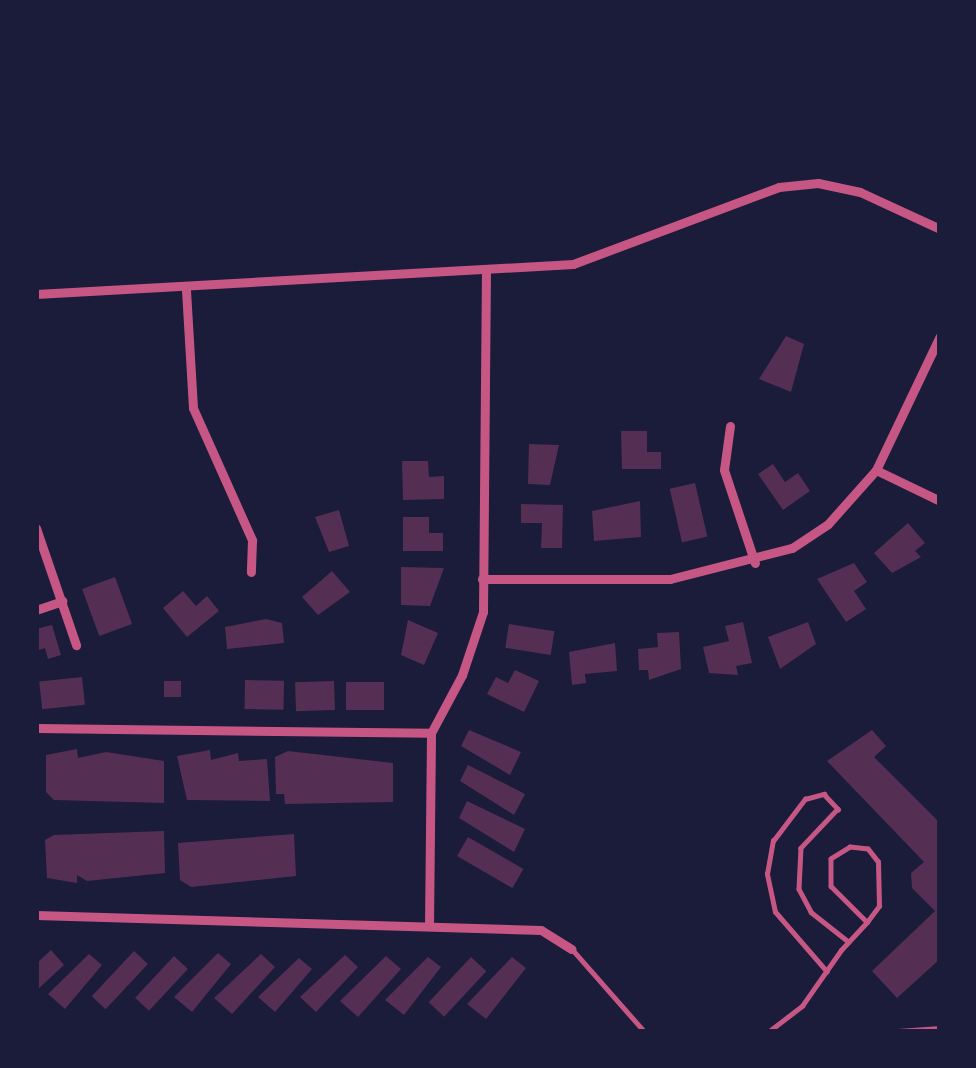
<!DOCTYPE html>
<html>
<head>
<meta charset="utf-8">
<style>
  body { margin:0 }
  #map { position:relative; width:976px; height:1068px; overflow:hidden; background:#1b1b3a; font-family:Figtree,sans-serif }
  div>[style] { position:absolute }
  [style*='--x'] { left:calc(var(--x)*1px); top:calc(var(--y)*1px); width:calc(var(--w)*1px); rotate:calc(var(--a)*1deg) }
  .building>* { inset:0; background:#542f53; transform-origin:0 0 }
  .service>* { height:4.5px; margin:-2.25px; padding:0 2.25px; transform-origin:2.25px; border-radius:2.25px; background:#c65784 }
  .minor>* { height:9px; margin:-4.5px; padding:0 4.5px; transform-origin:4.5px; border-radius:4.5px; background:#c65784 }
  span { translate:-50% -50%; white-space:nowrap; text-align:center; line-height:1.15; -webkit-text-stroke:12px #1b1b3a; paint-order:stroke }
  .frame { position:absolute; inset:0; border:39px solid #1b1b3a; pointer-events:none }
</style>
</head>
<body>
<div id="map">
  <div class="building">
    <i style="clip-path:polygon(786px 336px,804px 344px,791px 392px,759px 379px)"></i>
    <i style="clip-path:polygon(621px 431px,647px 431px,647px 452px,661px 452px,661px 469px,622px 469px)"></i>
    <i style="clip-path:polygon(529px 444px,559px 445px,550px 485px,528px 484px)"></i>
    <i style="clip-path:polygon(402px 461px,428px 461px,429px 477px,444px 476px,444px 499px,403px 500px)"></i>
    <i style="clip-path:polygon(773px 464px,785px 482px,798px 473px,810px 491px,783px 510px,758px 474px)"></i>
    <i style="left:695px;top:483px;width:55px;height:26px;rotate:77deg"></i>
    <i style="clip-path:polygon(640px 501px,641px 537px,594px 541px,592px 511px)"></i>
    <i style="clip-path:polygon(521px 504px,563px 505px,562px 548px,541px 548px,542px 523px,521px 523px)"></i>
    <i style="clip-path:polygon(339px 510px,349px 546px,329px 552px,315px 517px)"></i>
    <i style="clip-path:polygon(403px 517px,429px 517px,429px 533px,443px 533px,443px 551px,403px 551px)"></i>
    <i style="clip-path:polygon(908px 523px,925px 543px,915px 551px,921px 557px,892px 573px,874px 553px)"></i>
    <i style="clip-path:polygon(854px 563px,867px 582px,854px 591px,866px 609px,846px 622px,817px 579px)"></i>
    <i style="clip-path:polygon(401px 567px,444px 568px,430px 606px,401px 605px)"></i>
    <i style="clip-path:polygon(332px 571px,350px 592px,318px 615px,302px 597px)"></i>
    <i style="left:115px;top:577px;width:50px;height:35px;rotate:70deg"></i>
    <i style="clip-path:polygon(183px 591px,196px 606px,207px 596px,219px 611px,187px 637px,163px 608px)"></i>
    <i style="clip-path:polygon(266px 619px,282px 623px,284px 643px,227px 649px,225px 627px)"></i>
    <i style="clip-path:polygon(408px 620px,438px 633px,424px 665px,401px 655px)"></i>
    <i style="clip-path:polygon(743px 622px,752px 663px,736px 666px,738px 675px,709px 673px,703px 647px,729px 641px,725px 626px)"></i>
    <i style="clip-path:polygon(808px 622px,816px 644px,780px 669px,768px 637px)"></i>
    <i style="left:509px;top:624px;width:46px;height:24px;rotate:9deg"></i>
    <i style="clip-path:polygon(52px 625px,61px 655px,48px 659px,45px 648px,36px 651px,36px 629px)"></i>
    <i style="clip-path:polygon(679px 632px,681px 669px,649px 680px,648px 670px,639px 670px,638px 649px,658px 647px,657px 633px)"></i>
    <i style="clip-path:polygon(615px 643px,617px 671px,585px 674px,586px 683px,572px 685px,569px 652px)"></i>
    <i style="clip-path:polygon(515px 670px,539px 681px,524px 712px,487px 694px,496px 677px,508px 683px)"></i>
    <i style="left:82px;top:677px;width:28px;height:43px;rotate:84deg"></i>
    <i style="left:245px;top:680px;width:39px;height:29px;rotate:1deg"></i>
    <i style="left:164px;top:681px;width:17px;height:16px"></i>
    <i style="left:334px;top:681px;width:29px;height:39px;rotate:88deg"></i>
    <i style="left:346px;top:682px;width:38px;height:28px"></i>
    <i style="clip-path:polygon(469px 730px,521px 752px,510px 775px,461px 746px)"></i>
    <i style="clip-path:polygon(872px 730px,886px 746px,874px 757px,940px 823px,940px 959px,897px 998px,872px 971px,935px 911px,912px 888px,911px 873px,924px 862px,827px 761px)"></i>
    <i style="clip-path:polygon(77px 749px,78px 758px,106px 752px,164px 761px,164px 803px,54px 800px,46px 792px,46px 755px)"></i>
    <i style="clip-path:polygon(210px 750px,211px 760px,238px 753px,239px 761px,267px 759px,270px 801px,187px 800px,177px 756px)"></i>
    <i style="clip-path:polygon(288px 751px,393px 763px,393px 802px,285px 804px,284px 794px,276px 794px,275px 757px)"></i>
    <i style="clip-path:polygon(468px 765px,525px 794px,514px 815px,460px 781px)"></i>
    <i style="clip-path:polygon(467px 801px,525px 829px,514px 852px,459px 818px)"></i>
    <i style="clip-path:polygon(164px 831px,165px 873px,87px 881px,77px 875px,77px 883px,47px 878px,45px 840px,54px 835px)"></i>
    <i style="clip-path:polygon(294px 834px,296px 876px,191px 887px,180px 880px,178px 843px)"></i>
    <i style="left:468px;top:837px;width:64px;height:22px;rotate:30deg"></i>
    <i style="clip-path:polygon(51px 950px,64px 965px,36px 991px,36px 964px)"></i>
    <i style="left:134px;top:951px;width:19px;height:62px;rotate:43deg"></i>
    <i style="clip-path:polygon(218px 953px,231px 964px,192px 1012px,174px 997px)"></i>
    <i style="clip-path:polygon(89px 954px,102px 965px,65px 1009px,48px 994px)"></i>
    <i style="clip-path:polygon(261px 954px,275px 967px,232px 1014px,214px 998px)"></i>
    <i style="clip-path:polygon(345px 955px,358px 967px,316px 1012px,300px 997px)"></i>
    <i style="left:174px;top:956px;width:19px;height:57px;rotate:43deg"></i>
    <i style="clip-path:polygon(386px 956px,401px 969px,358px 1017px,340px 1001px)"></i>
    <i style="clip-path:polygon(428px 957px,441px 967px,404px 1015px,385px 1000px)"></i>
    <i style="left:471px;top:957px;width:21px;height:62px;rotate:43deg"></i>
    <i style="clip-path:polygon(512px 957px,526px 968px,486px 1019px,467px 1004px)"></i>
    <i style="clip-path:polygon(299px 958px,312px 969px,275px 1012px,258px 997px)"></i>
  </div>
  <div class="service">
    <i style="--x:572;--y:949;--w:111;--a:48.7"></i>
    <i style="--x:827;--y:972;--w:79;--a:-130.9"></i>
    <i style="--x:775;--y:912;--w:39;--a:-102"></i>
    <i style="--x:767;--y:874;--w:34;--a:-80"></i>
    <i style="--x:773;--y:841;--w:53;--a:-52.7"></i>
    <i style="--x:805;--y:799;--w:20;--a:-15"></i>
    <i style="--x:824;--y:794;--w:21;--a:47"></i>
    <i style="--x:838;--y:809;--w:54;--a:133.5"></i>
    <i style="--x:801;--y:848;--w:41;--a:92.8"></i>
    <i style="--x:799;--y:889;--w:26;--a:62"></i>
    <i style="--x:811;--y:912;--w:48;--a:38.3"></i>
    <i style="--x:768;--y:1032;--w:43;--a:-37.4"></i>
    <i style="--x:802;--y:1006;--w:68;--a:-55.1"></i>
    <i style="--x:841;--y:950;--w:38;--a:-47"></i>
    <i style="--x:867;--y:922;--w:20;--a:-53"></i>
    <i style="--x:879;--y:906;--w:44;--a:-91.3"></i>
    <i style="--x:878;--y:862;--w:16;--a:-128"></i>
    <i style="--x:868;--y:849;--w:18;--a:-174"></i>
    <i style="--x:850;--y:847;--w:22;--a:148"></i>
    <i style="--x:831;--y:859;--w:27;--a:90"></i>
    <i style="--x:831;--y:886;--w:51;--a:45"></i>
    <i style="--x:884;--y:1032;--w:56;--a:-4.1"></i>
  </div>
  <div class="minor">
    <i style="--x:186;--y:290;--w:118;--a:86.6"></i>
    <i style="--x:193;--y:408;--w:145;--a:65.9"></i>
    <i style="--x:252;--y:540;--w:32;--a:92"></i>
    <i style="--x:36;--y:294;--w:538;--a:-3.2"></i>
    <i style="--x:573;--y:264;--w:220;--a:-20.5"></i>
    <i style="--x:779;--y:187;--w:39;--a:-6"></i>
    <i style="--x:818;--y:183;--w:43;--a:12.1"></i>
    <i style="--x:860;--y:192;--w:88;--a:24.8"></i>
    <i style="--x:730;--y:426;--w:44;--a:97.8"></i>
    <i style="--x:724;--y:470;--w:98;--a:71.6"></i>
    <i style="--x:876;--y:470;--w:71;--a:25.8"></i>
    <i style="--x:36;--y:528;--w:124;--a:71.1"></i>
    <i style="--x:482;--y:579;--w:188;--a:0"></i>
    <i style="--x:670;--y:579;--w:126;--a:-14.3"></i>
    <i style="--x:792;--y:548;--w:43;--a:-33.7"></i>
    <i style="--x:828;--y:524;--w:72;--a:-48.4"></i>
    <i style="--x:876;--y:470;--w:148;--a:-64.5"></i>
    <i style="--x:36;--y:610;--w:28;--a:-19"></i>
    <i style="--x:36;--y:728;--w:395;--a:0.7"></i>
    <i style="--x:36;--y:915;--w:505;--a:1.7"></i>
    <i style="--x:541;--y:930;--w:36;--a:32"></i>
    <i style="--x:429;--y:926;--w:193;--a:-89.4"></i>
    <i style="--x:431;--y:733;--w:66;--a:-61.9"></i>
    <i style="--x:462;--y:675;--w:66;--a:-71.6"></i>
    <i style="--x:483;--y:612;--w:340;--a:-89.5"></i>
  </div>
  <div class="frame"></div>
</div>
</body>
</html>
